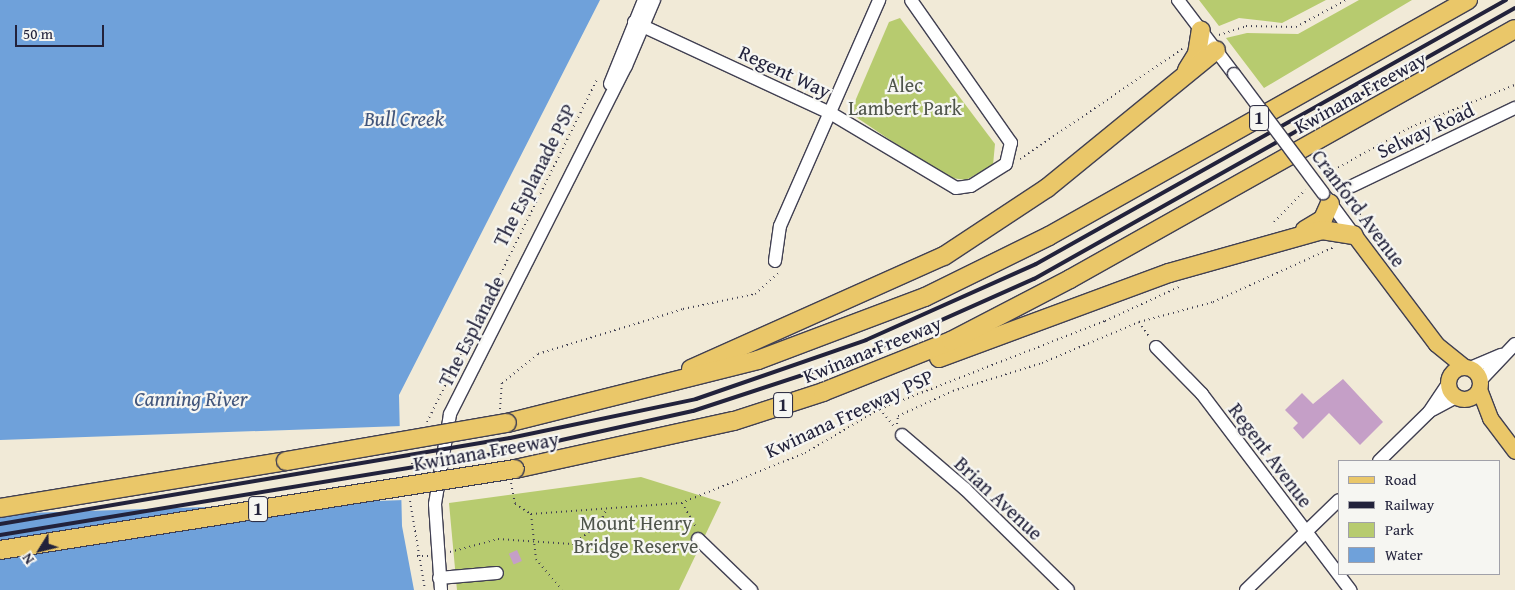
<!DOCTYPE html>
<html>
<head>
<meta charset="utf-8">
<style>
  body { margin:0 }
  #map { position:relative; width:1515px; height:590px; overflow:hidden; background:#f1ead7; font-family:"Gentium Book Plus",serif }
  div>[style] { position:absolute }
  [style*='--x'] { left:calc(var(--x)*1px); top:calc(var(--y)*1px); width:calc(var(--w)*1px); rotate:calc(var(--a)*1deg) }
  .green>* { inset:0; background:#b7cb6f }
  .water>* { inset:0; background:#6fa1da }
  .pier>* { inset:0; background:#f1ead7; transform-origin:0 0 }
  .building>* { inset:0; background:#c59fc7; transform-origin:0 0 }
  .path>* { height:2px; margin-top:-1px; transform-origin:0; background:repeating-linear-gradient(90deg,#414052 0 1px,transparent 0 5px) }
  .roads { filter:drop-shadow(1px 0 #414052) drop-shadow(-1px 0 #414052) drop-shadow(0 1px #414052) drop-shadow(0 -1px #414052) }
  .minor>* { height:12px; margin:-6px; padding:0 6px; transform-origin:6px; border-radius:6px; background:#fff }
  .major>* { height:15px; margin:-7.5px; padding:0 7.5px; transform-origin:7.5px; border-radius:7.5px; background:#eac769 }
  .major>.ring { margin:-7.5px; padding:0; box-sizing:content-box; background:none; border:15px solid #eac769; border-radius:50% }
  .highway>* { height:18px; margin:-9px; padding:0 9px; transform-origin:9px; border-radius:9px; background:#eac769 }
  .rail>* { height:4px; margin:-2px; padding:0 2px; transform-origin:2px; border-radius:2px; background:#22223b }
  .bridges { filter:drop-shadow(1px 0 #414052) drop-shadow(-1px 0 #414052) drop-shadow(0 1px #414052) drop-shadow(0 -1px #414052) }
  .minor-bridge>* { height:12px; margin:-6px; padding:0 6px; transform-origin:6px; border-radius:6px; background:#fff }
  .highway-bridge>* { height:18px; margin:-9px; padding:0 9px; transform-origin:9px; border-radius:9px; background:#eac769 }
  span { translate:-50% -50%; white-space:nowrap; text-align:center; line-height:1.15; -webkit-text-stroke:4.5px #f6f6f2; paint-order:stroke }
  .shield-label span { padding:1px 4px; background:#f6f6f2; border:1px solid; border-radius:4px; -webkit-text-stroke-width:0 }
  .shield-label { font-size:19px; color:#22223b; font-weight:700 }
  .street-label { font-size:20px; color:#22223b }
  .park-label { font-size:20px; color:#4f554b }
  .water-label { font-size:21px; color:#41557b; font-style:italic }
  .legend { position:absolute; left:1338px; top:460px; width:162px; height:115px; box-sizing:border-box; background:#f6f6f2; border:1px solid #a1a1a9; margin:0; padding:6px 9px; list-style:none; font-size:15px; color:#22223b }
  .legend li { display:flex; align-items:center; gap:10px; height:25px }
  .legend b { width:25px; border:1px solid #a1a1a9 }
  .north { position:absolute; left:15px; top:525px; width:50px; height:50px; -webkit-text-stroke:4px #f6f6f2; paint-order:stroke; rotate:234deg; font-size:14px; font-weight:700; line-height:20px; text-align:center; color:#22223b }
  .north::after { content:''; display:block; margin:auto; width:18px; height:22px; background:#22223b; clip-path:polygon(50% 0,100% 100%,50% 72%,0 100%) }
  .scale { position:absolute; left:15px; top:25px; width:89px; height:22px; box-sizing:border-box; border:2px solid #22223b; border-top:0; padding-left:6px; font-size:15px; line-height:18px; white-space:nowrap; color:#22223b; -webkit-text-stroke:4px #f6f6f2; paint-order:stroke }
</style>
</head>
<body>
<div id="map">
  <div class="green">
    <i style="clip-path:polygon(1199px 0,1326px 0,1282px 23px,1239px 18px,1219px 26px)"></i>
    <i style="clip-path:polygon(1359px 0,1412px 0,1264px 88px,1226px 38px,1247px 33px,1298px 34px)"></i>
    <i style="clip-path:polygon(900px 18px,995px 144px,993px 165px,966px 180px,945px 177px,850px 113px,889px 22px)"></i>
    <i style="clip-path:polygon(641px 477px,721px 502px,679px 590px,457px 590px,449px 503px)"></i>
  </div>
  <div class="water">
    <i style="clip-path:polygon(0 0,600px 0,399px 395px,402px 526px,414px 590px,0 590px)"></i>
  </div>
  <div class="pier">
    <i style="left:402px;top:426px;width:74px;height:408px;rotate:88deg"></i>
  </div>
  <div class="building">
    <i style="clip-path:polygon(1343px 379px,1383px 422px,1360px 445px,1329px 413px,1303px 439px,1293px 428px,1298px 423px,1285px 410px,1302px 393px,1313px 404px)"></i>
    <i style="left:517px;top:550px;width:12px;height:9px;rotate:66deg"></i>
  </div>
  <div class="path">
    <i style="--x:1219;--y:35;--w:28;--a:-18"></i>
    <i style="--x:1246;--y:26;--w:50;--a:1.1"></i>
    <i style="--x:1296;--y:27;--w:57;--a:-28.4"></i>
    <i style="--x:1020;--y:159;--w:196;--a:-34.2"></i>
    <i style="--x:1325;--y:175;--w:98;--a:-29.2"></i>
    <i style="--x:1411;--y:127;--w:112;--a:-22"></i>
    <i style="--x:1349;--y:197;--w:59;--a:57.4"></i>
    <i style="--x:1274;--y:222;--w:45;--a:-45.9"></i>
    <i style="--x:1139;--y:322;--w:77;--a:-15.1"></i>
    <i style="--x:1213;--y:302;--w:133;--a:-24.4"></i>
    <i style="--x:500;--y:409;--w:26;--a:-86"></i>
    <i style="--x:502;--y:383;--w:46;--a:-38.9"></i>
    <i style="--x:538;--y:354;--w:152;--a:-17.2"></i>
    <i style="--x:683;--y:309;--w:74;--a:-11.8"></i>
    <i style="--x:755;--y:294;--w:31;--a:-42"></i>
    <i style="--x:880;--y:409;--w:22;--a:51"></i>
    <i style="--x:427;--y:422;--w:384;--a:-63.6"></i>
    <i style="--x:897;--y:424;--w:8;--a:-83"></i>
    <i style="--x:898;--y:416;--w:60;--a:-24.4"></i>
    <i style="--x:953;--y:391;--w:93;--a:-17.5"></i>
    <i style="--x:1042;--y:363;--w:105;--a:-22.9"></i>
    <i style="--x:1139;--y:322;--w:19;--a:55"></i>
    <i style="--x:411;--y:469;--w:15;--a:-79"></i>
    <i style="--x:511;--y:483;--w:21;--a:79"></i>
    <i style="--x:515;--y:504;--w:19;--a:32"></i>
    <i style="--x:531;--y:514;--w:150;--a:-4.2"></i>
    <i style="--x:681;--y:503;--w:134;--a:-22"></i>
    <i style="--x:805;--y:453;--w:87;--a:-30.4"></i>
    <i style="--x:880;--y:409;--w:242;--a:-21.4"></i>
    <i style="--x:1105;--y:321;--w:84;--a:-24.7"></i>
    <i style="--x:410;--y:501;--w:90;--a:80.4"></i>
    <i style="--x:682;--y:503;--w:28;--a:60"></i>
    <i style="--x:531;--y:514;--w:45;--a:83.7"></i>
    <i style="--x:536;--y:559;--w:40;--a:50"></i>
    <i style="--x:450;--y:552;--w:50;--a:-15.2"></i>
    <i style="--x:498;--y:539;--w:74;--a:3.9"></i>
    <i style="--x:572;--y:544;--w:32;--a:-35"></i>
    <i style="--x:598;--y:526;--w:20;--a:-63"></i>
    <i style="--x:417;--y:556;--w:11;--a:0"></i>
  </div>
  <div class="roads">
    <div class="minor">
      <i style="--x:1178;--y:0;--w:93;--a:52.9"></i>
      <i style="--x:634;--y:22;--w:218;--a:24.9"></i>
      <i style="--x:832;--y:114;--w:144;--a:30.8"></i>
      <i style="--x:956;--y:188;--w:15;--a:-8"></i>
      <i style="--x:971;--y:186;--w:41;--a:-32.2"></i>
      <i style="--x:1006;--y:164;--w:22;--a:-77"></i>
      <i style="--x:1011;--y:143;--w:174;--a:-125"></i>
      <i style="--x:610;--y:84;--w:91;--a:-68"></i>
      <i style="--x:1352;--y:186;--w:181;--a:-25.6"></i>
      <i style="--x:1326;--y:197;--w:47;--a:53.6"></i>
      <i style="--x:775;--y:261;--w:35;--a:-82"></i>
      <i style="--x:780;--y:226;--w:247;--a:-66.3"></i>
      <i style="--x:1156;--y:347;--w:66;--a:45.6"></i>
      <i style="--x:1202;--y:394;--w:246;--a:52.9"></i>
      <i style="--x:1470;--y:368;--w:34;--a:-23"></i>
      <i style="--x:1480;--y:381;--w:51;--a:-46.6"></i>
      <i style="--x:1432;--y:410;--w:27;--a:-28"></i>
      <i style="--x:902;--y:435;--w:83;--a:40.6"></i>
      <i style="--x:965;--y:489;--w:144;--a:44.4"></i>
      <i style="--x:1379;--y:461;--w:70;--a:-44.4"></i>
      <i style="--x:1429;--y:412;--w:32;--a:-56"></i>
      <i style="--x:698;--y:539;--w:74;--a:43.9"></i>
      <i style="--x:439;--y:578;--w:58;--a:-4.9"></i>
      <i style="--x:441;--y:590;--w:86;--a:-94"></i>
      <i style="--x:435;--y:504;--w:91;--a:-80.5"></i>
      <i style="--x:450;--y:414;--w:390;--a:-63.2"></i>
      <i style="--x:626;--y:66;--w:72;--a:-67"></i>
      <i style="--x:1246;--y:590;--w:129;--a:-44.1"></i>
    </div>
    <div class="major">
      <i style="--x:1354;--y:235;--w:136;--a:53"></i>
      <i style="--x:1436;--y:344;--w:36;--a:39"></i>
      <i class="ring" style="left:1448px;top:367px;width:17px;height:17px"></i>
      <i style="--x:1479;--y:389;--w:31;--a:69"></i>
      <i style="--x:1490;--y:418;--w:41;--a:52.9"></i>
    </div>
    <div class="highway">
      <i style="--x:1187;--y:70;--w:19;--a:-58"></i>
      <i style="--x:1197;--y:54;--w:24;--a:-81"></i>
      <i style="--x:1305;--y:230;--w:21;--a:-31"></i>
      <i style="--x:1323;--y:219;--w:17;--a:-66"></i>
      <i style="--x:939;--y:358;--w:245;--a:-20.3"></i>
      <i style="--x:1169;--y:273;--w:159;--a:-15.7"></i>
      <i style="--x:1322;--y:230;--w:32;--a:9"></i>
      <i style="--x:691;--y:369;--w:277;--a:-24.1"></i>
      <i style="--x:944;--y:256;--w:123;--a:-33.4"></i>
      <i style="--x:1047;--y:188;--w:218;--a:-39.2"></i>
      <i style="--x:507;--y:423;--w:259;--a:-14.1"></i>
      <i style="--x:758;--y:360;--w:178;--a:-20.7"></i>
      <i style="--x:925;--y:297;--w:138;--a:-26.2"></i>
      <i style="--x:1049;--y:236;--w:481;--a:-29.4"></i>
      <i style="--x:515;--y:469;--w:224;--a:-12.4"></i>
      <i style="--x:734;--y:421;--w:94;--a:-18"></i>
      <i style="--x:823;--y:392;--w:138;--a:-21.7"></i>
      <i style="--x:951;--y:341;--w:134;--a:-27.5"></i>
      <i style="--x:1070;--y:279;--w:510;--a:-29.33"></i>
      <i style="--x:0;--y:508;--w:290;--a:-9.3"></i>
    </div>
  </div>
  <div class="rail">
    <i style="--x:0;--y:524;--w:517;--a:-9.57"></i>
    <i style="--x:510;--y:438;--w:190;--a:-11.8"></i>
    <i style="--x:696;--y:399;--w:180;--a:-19.1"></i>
    <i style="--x:866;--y:340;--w:186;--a:-24.1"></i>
    <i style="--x:1036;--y:264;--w:539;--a:-29.32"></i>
    <i style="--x:0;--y:535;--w:519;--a:-9.32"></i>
    <i style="--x:512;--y:451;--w:185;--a:-12.5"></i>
    <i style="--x:693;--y:411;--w:179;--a:-18.2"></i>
    <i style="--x:863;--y:355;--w:187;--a:-24"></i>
    <i style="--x:1034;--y:279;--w:552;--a:-29.4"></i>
  </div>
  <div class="bridges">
    <div class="minor-bridge">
      <i style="--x:1234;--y:74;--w:149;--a:53.2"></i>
    </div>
    <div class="highway-bridge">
      <i style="--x:286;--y:461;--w:224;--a:-9.8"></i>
      <i style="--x:0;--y:550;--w:521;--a:-8.94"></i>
    </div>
  </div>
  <div class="shield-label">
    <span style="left:1259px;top:118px">1</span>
    <span style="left:783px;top:405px">1</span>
    <span style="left:258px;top:509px">1</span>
  </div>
  <div class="street-label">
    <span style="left:785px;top:71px;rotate:25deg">Regent Way</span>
    <span style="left:1360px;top:92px;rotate:-29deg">Kwinana Freeway</span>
    <span style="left:1425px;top:130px;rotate:-25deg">Selway Road</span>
    <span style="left:534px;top:175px;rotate:-63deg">The Esplanade PSP</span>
    <span style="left:1359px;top:208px;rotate:53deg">Cranford Avenue</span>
    <span style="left:471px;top:331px;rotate:-63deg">The Esplanade</span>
    <span style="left:872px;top:349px;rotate:-22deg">Kwinana Freeway</span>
    <span style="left:849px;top:413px;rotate:-25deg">Kwinana Freeway PSP</span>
    <span style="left:486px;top:451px;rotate:-10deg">Kwinana Freeway</span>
    <span style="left:1271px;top:455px;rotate:53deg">Regent Avenue</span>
    <span style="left:999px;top:498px;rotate:43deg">Brian Avenue</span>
  </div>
  <div class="park-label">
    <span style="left:905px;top:96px">Alec<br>Lambert Park</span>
    <span style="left:636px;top:534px">Mount Henry<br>Bridge Reserve</span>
  </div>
  <div class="water-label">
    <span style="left:404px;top:119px">Bull Creek</span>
    <span style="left:191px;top:399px">Canning River</span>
  </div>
  <ul class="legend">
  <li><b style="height:6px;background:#eac769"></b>Road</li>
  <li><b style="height:6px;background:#22223b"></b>Railway</li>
  <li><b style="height:14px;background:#b7cb6f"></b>Park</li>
  <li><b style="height:14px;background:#6fa1da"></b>Water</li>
  </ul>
  <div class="north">N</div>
  <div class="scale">50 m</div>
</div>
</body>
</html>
